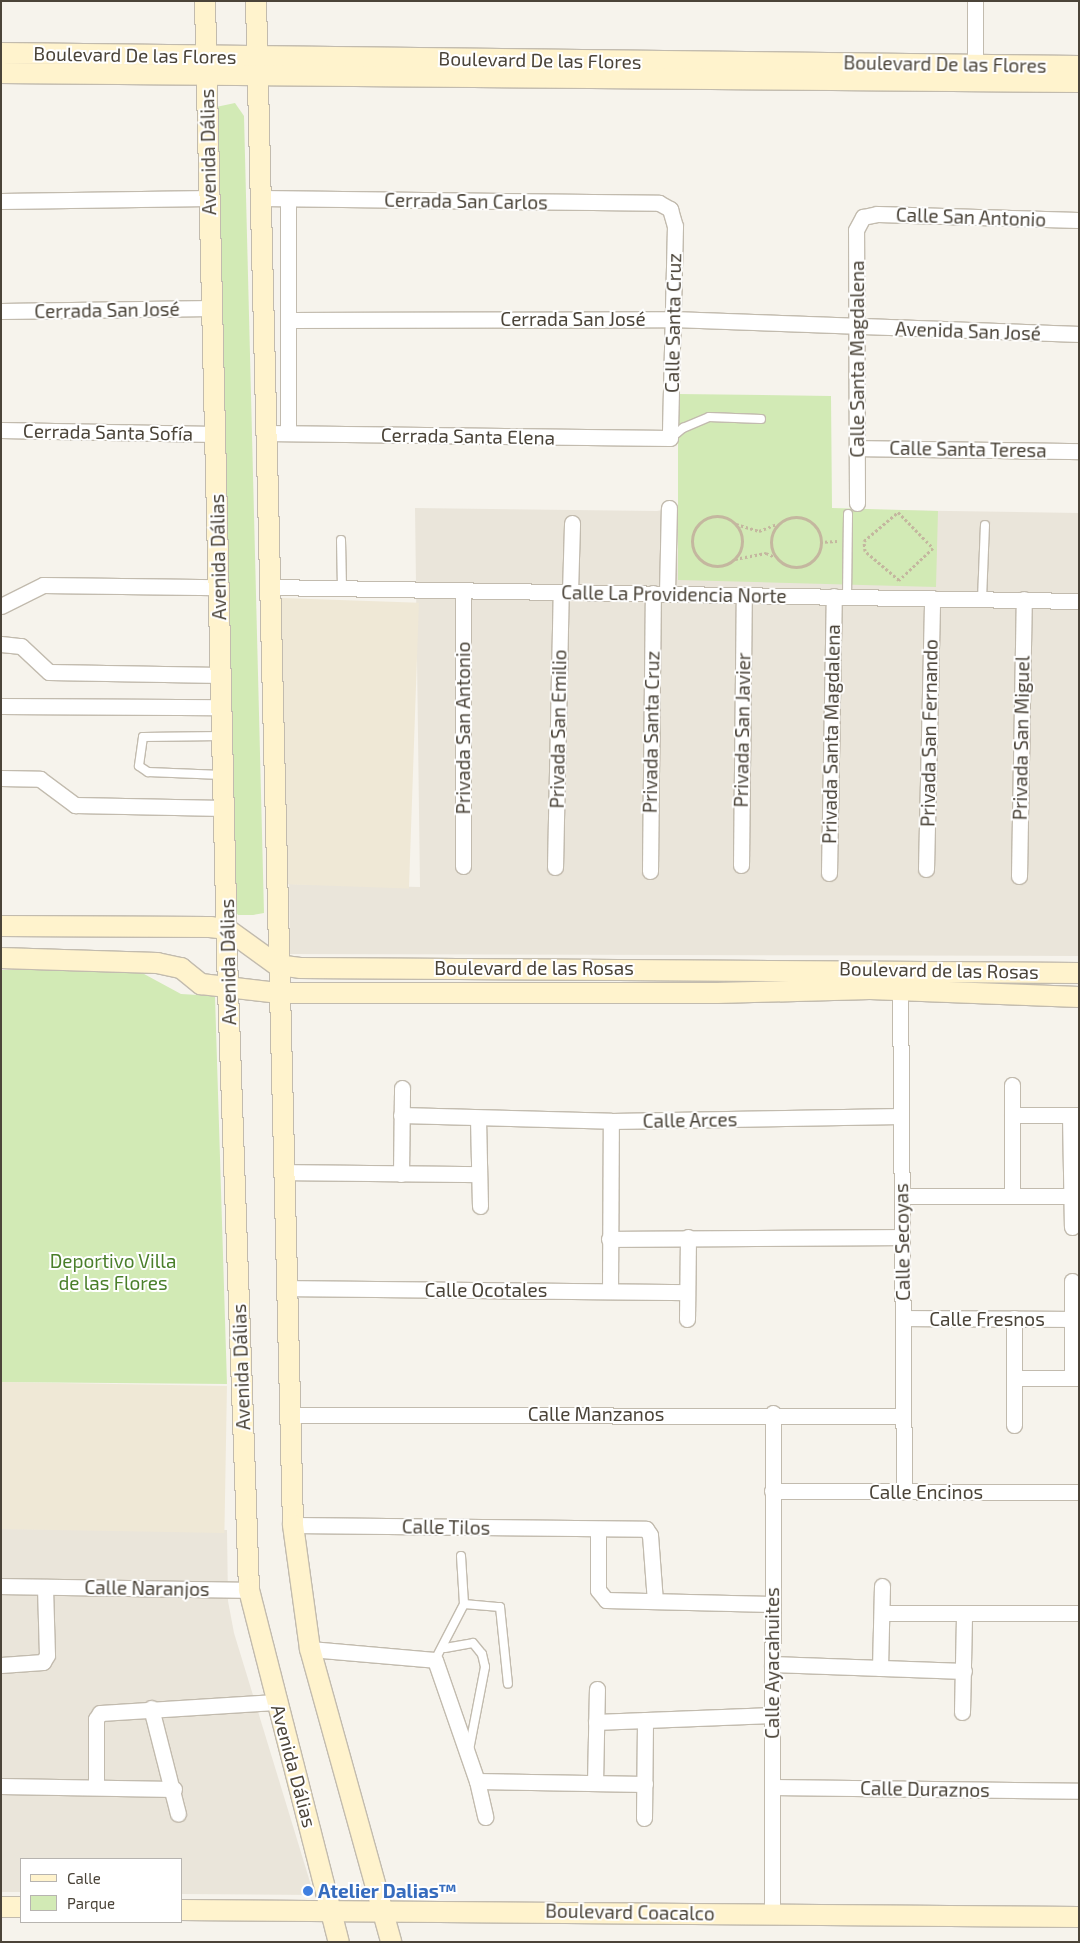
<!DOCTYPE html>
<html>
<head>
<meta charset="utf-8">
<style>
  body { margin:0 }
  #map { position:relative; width:1080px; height:1943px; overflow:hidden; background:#f6f3ec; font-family:"Exo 2",sans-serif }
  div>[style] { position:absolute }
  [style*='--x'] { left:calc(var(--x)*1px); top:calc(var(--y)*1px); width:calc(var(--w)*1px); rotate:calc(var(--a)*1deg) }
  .residential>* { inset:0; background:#eae5da }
  .education>* { inset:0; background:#efe8d6; transform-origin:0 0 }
  .green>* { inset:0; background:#d2eab5 }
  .path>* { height:3px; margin-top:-1.5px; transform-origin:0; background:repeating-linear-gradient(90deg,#c4b79f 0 2.5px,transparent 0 5px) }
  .path>.ring { margin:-1.5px; padding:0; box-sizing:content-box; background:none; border:3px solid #c4b79f; border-radius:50% }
  .roads { filter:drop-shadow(1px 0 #c2bbae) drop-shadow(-1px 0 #c2bbae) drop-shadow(0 1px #c2bbae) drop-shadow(0 -1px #c2bbae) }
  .lane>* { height:8px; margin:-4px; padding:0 4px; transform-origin:4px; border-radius:4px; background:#fff }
  .street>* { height:15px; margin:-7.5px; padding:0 7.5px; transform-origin:7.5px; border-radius:7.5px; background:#fff }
  .secondary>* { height:20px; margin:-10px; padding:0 10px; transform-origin:10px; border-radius:10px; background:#fff3cd }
  .dots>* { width:14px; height:14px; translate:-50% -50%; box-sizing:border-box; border:2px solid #fff; border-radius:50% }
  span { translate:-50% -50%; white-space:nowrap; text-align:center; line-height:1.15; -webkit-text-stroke:4px #fff; paint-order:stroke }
  .street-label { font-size:19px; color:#4b4439 }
  .park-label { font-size:19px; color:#4a7f2a }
  .shop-label { font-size:19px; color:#366cbe; font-weight:700 }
  .left { translate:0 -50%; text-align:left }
  .frame { position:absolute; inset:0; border:2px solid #4b4439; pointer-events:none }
  .legend { position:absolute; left:20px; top:1858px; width:162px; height:65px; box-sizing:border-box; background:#fff; border:1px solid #b7b4b0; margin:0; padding:6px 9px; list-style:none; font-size:15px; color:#4b4439 }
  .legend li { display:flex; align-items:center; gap:10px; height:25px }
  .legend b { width:25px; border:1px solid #b7b4b0 }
</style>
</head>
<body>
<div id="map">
  <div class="residential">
    <i style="clip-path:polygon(678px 507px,1079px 513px,1079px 956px,290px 954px,289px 884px,420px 887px,415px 508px,657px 511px)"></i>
    <i style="clip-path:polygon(1px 1529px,227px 1530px,228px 1601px,234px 1633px,314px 1895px,181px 1894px,181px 1859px,21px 1859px,21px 1892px,1px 1892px)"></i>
  </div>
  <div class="education">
    <i style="left:282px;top:598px;width:137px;height:286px;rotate:2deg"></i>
    <i style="left:1px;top:1382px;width:226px;height:147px;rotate:1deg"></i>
  </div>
  <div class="green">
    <i style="clip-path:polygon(235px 103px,244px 116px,264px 913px,253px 915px,238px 915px,234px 909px,216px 107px)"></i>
    <i style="clip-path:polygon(678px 394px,831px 396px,832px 508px,938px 511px,936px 587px,678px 580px)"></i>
    <i style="clip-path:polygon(133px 968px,181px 994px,215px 996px,227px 1384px,1px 1382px,1px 970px)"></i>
  </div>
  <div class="path">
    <i style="--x:898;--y:512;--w:50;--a:45.8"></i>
    <i style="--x:933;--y:548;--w:47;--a:136.7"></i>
    <i style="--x:899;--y:580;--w:45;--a:-139.5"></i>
    <i style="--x:865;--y:551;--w:10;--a:-96"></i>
    <i style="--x:864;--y:541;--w:45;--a:-40.5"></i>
    <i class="ring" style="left:692px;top:516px;width:47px;height:47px"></i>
    <i class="ring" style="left:771px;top:517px;width:47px;height:47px"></i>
    <i style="--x:736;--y:524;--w:24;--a:17"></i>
    <i style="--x:759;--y:531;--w:19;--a:-21"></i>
    <i style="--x:820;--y:542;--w:17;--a:-3"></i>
    <i style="--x:735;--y:559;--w:32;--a:-11"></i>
    <i style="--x:766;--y:553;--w:10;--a:24"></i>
  </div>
  <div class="roads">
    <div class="lane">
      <i style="--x:671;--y:438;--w:16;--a:-40"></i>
      <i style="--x:683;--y:428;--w:28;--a:-23"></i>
      <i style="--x:709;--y:417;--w:52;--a:2.2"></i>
      <i style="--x:341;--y:540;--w:48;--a:88.8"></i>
      <i style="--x:847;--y:597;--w:83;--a:-89.3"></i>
      <i style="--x:982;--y:599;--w:74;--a:-87.7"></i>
      <i style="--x:221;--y:736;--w:78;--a:179.3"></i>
      <i style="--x:143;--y:737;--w:29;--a:98"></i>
      <i style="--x:139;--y:766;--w:11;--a:34"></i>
      <i style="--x:148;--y:772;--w:74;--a:2.3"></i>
      <i style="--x:461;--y:1556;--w:48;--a:86.4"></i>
      <i style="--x:445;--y:1648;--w:28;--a:-10"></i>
      <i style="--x:473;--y:1643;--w:14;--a:51"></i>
      <i style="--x:482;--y:1654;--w:13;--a:77"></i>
      <i style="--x:485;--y:1667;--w:85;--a:100.9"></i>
      <i style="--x:435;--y:1660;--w:63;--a:-62.6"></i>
      <i style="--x:464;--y:1604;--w:36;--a:5"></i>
      <i style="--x:500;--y:1607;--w:77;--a:84.1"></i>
    </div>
    <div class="street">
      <i style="--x:975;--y:1;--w:74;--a:90"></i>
      <i style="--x:261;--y:198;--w:398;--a:0.7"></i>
      <i style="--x:659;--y:203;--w:13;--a:29"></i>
      <i style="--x:670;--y:209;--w:18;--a:74"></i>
      <i style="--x:675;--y:226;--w:212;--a:91.4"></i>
      <i style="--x:670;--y:438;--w:404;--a:-179.3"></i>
      <i style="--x:288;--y:199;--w:234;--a:90"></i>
      <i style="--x:1;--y:201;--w:209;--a:-0.8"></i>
      <i style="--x:1;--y:311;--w:211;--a:-0.8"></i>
      <i style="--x:288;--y:320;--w:385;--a:-0.1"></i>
      <i style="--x:673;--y:319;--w:406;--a:2.1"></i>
      <i style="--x:1;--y:430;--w:214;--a:1.1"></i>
      <i style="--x:857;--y:448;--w:222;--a:0.8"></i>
      <i style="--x:857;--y:503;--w:273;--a:-90.2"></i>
      <i style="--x:856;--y:230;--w:15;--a:-62"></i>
      <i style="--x:863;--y:217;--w:14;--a:-12"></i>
      <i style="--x:877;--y:214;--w:202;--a:1.7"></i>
      <i style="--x:269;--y:587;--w:810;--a:0.99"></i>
      <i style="--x:463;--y:590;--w:276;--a:90"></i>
      <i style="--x:570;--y:592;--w:69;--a:-88.3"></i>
      <i style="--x:667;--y:593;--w:85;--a:-88.7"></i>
      <i style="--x:1;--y:606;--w:47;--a:-26.6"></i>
      <i style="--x:43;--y:585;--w:176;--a:0.7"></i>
      <i style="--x:1;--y:644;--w:20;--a:6"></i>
      <i style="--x:21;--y:646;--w:38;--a:43"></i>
      <i style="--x:49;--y:672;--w:172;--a:1"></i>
      <i style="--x:1;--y:706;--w:221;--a:0.3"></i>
      <i style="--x:1;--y:778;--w:39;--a:1"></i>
      <i style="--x:40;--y:779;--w:44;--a:36.6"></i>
      <i style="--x:75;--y:805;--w:149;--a:1.2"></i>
      <i style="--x:741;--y:865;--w:270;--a:-89.4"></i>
      <i style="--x:555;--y:867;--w:275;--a:-88.8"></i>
      <i style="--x:926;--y:869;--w:271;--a:-88.7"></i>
      <i style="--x:650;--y:871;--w:278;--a:-89.4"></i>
      <i style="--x:829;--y:873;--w:277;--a:-89"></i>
      <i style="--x:1019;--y:876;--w:277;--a:-89"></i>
      <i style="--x:900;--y:981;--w:511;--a:89.55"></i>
      <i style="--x:401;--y:1115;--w:210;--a:1.6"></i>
      <i style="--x:611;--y:1121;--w:290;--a:-1"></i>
      <i style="--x:1012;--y:1115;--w:67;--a:0"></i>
      <i style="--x:1070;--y:1115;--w:112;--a:89"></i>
      <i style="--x:478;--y:1118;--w:88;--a:88.7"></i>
      <i style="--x:282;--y:1172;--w:197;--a:0.6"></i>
      <i style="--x:401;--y:1174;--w:86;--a:-89.3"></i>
      <i style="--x:902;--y:1196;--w:169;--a:0"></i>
      <i style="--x:1012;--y:1196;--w:111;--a:-90"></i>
      <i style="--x:609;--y:1239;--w:293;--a:-0.4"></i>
      <i style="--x:1072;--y:1281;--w:97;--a:90"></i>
      <i style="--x:285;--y:1288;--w:402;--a:0.6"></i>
      <i style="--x:610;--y:1291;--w:170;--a:-89.7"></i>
      <i style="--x:903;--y:1318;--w:169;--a:0.3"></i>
      <i style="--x:1014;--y:1318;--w:107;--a:90"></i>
      <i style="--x:687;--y:1319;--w:82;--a:-89.3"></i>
      <i style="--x:1015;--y:1378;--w:64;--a:0"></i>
      <i style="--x:289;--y:1415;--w:614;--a:0.09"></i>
      <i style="--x:772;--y:1491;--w:307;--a:0.2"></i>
      <i style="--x:293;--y:1525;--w:353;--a:0.6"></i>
      <i style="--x:646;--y:1529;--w:7;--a:56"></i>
      <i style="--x:650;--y:1535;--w:66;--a:85.7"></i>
      <i style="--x:598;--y:1529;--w:61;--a:90"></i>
      <i style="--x:598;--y:1590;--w:13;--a:51"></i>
      <i style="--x:606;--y:1600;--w:166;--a:1.4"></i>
      <i style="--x:1;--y:1586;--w:248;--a:0.9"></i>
      <i style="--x:882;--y:1613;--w:197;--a:0"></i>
      <i style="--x:310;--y:1649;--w:125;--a:5"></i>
      <i style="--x:435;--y:1660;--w:128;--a:70.9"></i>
      <i style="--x:477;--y:1781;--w:37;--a:77"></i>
      <i style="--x:772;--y:1664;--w:192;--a:2.1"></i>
      <i style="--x:1;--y:1665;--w:42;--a:-4.1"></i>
      <i style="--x:43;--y:1662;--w:8;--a:-60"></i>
      <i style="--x:47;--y:1655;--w:68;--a:-91.7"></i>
      <i style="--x:880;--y:1668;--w:82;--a:-88.6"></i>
      <i style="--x:151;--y:1708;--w:109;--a:75.7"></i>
      <i style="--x:962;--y:1712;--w:98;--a:-88.8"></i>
      <i style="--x:596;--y:1722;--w:176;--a:-2.3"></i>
      <i style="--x:477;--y:1781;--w:168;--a:1"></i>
      <i style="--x:595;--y:1783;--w:94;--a:-88.8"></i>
      <i style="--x:1;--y:1786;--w:173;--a:1"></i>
      <i style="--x:96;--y:1786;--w:67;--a:-90"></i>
      <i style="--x:96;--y:1719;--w:7;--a:-56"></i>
      <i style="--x:100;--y:1713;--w:176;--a:-3.6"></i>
      <i style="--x:772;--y:1787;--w:307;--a:0.7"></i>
      <i style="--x:644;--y:1818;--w:98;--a:-89.4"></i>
      <i style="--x:772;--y:1914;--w:501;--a:-89.89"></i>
    </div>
    <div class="secondary">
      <i style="--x:205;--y:1;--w:988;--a:88.67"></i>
      <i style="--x:228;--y:989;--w:601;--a:88"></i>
      <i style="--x:249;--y:1590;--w:363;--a:75.7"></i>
      <i style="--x:256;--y:1;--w:1524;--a:88.61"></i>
      <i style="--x:293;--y:1525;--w:125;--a:82.2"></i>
      <i style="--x:310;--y:1649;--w:304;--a:74.5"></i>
      <i style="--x:1;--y:53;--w:1078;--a:0.69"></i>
      <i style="--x:1;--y:73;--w:1078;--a:0.48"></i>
      <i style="--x:1;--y:926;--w:209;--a:0.3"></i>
      <i style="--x:210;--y:927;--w:17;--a:7"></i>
      <i style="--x:227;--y:929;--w:62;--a:35.8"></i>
      <i style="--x:277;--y:965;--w:23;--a:7"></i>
      <i style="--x:300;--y:968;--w:779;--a:0.37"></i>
      <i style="--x:1;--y:958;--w:156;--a:1.8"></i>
      <i style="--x:157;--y:963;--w:25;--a:12"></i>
      <i style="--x:181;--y:968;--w:26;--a:39"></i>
      <i style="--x:201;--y:984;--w:79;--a:6.6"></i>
      <i style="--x:279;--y:993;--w:438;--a:0"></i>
      <i style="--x:717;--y:993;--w:153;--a:-1.5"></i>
      <i style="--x:870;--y:989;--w:209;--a:2.2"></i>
      <i style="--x:1;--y:1907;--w:20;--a:0"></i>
      <i style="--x:181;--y:1910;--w:898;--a:0.45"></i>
    </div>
  </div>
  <div class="dots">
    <i style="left:308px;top:1891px;background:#3f7fe0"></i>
  </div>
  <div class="street-label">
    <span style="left:135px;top:55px;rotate:1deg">Boulevard De las Flores</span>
    <span style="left:540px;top:60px;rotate:1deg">Boulevard De las Flores</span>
    <span style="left:945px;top:64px;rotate:1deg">Boulevard De las Flores</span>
    <span style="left:208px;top:152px;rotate:-91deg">Avenida Dálias</span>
    <span style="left:466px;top:201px;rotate:1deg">Cerrada San Carlos</span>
    <span style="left:971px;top:217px;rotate:2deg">Calle San Antonio</span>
    <span style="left:107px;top:310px;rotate:-1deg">Cerrada San José</span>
    <span style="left:573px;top:319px">Cerrada San José</span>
    <span style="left:673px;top:323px;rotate:-89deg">Calle Santa Cruz</span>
    <span style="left:968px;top:331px;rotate:2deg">Avenida San José</span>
    <span style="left:857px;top:359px;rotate:-90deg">Calle Santa Magdalena</span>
    <span style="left:108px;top:432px;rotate:1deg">Cerrada Santa Sofía</span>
    <span style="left:468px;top:436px;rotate:1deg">Cerrada Santa Elena</span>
    <span style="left:968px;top:449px;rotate:1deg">Calle Santa Teresa</span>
    <span style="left:218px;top:557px;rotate:-91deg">Avenida Dálias</span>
    <span style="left:674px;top:594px;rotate:1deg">Calle La Providencia Norte</span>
    <span style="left:463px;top:728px;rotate:-90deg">Privada San Antonio</span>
    <span style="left:558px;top:729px;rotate:-89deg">Privada San Emilio</span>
    <span style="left:742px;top:730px;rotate:-89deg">Privada San Javier</span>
    <span style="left:651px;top:732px;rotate:-89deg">Privada Santa Cruz</span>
    <span style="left:929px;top:733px;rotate:-89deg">Privada San Fernando</span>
    <span style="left:831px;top:734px;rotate:-89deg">Privada Santa Magdalena</span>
    <span style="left:1021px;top:738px;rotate:-89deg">Privada San Miguel</span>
    <span style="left:228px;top:962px;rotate:-91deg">Avenida Dálias</span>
    <span style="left:534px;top:968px">Boulevard de las Rosas</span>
    <span style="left:939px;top:970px;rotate:1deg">Boulevard de las Rosas</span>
    <span style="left:690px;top:1120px;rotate:-1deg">Calle Arces</span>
    <span style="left:902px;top:1242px;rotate:-91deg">Calle Secoyas</span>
    <span style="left:486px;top:1290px">Calle Ocotales</span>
    <span style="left:987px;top:1319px">Calle Fresnos</span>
    <span style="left:241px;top:1367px;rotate:-92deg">Avenida Dálias</span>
    <span style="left:596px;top:1414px">Calle Manzanos</span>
    <span style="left:926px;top:1492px">Calle Encinos</span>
    <span style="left:446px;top:1527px;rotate:1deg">Calle Tilos</span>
    <span style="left:147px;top:1588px;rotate:1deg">Calle Naranjos</span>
    <span style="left:772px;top:1663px;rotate:-90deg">Calle Ayacahuites</span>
    <span style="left:294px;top:1766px;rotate:75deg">Avenida Dálias</span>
    <span style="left:925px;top:1789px;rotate:1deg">Calle Duraznos</span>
    <span style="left:630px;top:1912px;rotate:1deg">Boulevard Coacalco</span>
  </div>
  <div class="park-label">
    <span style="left:113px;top:1272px">Deportivo Villa<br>de las Flores</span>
  </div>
  <div class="shop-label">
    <span class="left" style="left:318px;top:1891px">Atelier Dalias™</span>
  </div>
  <div class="frame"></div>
  <ul class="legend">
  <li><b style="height:6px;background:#fff3cd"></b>Calle</li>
  <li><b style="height:14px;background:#d2eab5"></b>Parque</li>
  </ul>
</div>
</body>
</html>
